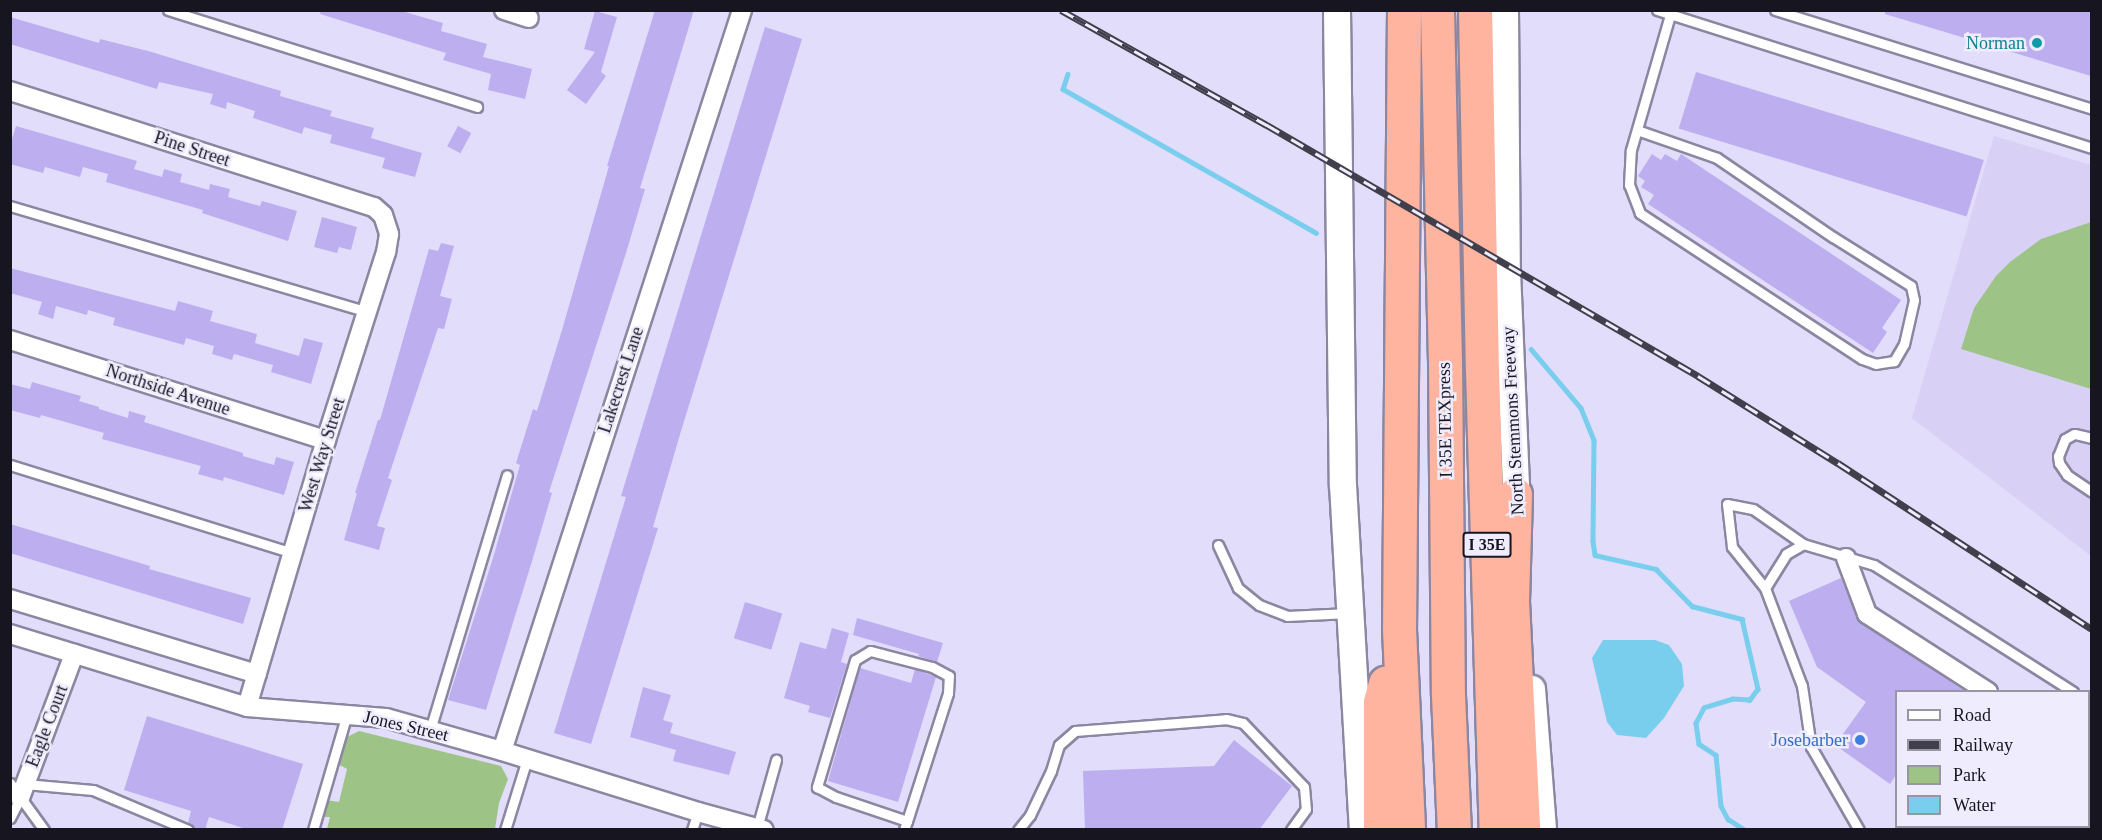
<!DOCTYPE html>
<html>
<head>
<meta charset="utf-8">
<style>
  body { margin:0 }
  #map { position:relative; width:2102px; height:840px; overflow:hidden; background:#e2ddfa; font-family:"Times New Roman",serif }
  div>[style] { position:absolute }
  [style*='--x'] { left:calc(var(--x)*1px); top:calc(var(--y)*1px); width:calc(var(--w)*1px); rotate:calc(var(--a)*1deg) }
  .built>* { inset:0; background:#d8d1f5 }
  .green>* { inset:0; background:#9ec387 }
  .water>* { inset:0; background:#7aceed }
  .stream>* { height:4.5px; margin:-2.25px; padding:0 2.25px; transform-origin:2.25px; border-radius:2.25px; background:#7aceed }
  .building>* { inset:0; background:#bdaef0; transform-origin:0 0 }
  .roads { filter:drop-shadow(2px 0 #8c86a1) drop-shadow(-2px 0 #8c86a1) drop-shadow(0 2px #8c86a1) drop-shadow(0 -2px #8c86a1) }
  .service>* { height:9px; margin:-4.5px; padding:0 4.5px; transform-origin:4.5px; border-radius:4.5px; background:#fff }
  .minor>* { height:18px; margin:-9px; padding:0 9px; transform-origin:9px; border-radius:9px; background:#fff }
  .secondary>* { height:26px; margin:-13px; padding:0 13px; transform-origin:13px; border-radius:13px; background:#fff }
  .motorway>* { height:33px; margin:-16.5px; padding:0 16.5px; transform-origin:16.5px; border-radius:16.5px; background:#feb49f }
  .rail>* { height:7px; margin-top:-3.5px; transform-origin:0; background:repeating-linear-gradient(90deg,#efecfd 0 14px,#423f4d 0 28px); box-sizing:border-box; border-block:2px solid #423f4d }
  .dots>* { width:16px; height:16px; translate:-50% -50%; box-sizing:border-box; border:3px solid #efecfd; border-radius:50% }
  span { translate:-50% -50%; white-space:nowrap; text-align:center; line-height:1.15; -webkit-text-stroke:5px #efecfd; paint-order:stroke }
  .shield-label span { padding:2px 4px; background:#efecfd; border:2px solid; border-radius:4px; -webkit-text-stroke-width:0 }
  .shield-label { font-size:16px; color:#17151f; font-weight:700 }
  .culture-label { font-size:18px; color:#0d838f }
  .right { translate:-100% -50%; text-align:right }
  .street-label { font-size:18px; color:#17151f }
  .shop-label { font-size:18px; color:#366cbe }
  .frame { position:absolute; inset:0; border:12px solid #17151f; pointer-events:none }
  .legend { position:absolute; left:1895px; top:690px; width:195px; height:138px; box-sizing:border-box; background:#efecfd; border:2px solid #9996a4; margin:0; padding:8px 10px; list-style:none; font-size:18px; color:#17151f }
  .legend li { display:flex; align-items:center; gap:12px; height:30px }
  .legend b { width:30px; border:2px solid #9996a4 }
</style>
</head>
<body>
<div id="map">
  <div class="built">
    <i style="clip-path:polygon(1994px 136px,2091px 165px,2091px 556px,1912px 418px)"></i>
  </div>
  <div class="green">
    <i style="clip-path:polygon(2091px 222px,2091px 389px,1961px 349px,1974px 308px,1996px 276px,2010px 262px,2041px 239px)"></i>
    <i style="clip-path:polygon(359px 731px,501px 766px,508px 779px,499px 803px,495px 829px,327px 829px,330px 817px,321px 817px,326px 800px,339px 802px,347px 769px,338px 764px,345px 738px)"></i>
  </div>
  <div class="water">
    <i style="clip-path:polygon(1603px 640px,1655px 640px,1669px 645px,1682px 664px,1684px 686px,1664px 718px,1646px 738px,1617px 735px,1607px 722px,1592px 658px)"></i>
  </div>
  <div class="stream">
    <i style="--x:1068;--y:74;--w:16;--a:108"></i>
    <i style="--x:1063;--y:89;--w:291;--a:29.6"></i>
    <i style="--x:1531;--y:349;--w:77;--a:49.7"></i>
    <i style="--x:1581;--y:408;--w:35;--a:68"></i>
    <i style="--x:1594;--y:441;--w:100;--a:90.6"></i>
    <i style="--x:1593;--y:541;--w:14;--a:82"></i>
    <i style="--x:1595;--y:555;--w:63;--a:12.9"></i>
    <i style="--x:1656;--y:569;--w:52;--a:45.8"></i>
    <i style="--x:1692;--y:606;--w:52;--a:14.6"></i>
    <i style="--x:1742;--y:619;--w:72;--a:77.1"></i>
    <i style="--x:1758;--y:689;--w:14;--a:126"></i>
    <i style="--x:1750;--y:700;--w:17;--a:-177"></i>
    <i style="--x:1733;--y:699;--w:30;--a:163"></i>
    <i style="--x:1704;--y:708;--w:17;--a:118"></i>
    <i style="--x:1696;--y:723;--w:21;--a:82"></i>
    <i style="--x:1699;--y:744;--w:20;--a:33"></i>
    <i style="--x:1716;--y:755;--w:51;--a:84.4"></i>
    <i style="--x:1721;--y:806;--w:15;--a:62"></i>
    <i style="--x:1728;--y:819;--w:20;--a:33"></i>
  </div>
  <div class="building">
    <i style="clip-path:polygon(321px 10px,398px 10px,443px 23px,441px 31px,487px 44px,483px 57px,532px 69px,525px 99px,488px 90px,491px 74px,443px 60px,446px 53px,320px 14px)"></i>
    <i style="clip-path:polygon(655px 10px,694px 10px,640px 188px,645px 189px,626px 253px,549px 492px,552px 493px,533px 558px,486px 710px,448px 700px,493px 558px,520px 465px,516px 463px,533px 409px,537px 411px,562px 330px,609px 166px,607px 166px)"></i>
    <i style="clip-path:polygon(1885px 10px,2091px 10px,2091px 76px,1885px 14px)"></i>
    <i style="clip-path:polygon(595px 11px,617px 17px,601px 72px,606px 76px,586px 104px,567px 90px,595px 52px,584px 49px)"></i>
    <i style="clip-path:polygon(10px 17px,99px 43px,100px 39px,148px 51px,281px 91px,280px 96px,332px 111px,330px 116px,374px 128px,371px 138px,422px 153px,415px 177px,382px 168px,385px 158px,330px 143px,332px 135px,304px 127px,302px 134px,253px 118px,255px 111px,227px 102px,226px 109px,210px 104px,213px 94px,159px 82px,157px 89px,10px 44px)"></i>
    <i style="clip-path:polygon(765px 27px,802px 39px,681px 431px,653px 527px,658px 528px,591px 744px,554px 733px,626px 497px,621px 496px)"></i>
    <i style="left:1696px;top:72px;width:301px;height:59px;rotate:17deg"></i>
    <i style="clip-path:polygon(16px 126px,137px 161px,134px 169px,162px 177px,164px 169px,182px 174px,180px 182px,209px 190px,210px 184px,230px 189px,228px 197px,260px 206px,262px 201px,297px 211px,288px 241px,202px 213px,203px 210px,106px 182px,108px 174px,83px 167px,80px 177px,45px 167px,43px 173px,10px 164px,10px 146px)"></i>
    <i style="left:458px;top:126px;width:15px;height:23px;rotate:28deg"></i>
    <i style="clip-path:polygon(1652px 154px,1661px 160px,1665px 154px,1677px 161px,1681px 154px,1901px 300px,1882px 328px,1887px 332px,1873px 353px,1648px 204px,1654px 195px,1641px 187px,1645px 181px,1638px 176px)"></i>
    <i style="clip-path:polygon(322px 217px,357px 227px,351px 250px,339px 247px,337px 253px,314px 247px)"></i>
    <i style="clip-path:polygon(441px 243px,454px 246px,440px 296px,452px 299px,444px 329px,438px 328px,388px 478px,392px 480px,377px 526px,385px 528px,379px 550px,344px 540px,357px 493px,355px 493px,378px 420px,380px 420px,429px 249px,438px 251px)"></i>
    <i style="clip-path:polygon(10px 268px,175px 311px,178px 301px,213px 311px,210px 321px,257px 334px,255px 343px,299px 356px,304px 338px,323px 343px,311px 384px,271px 372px,273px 365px,234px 354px,232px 360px,212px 354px,214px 346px,186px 338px,184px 345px,113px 325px,115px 318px,88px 310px,87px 315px,56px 306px,53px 319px,38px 314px,42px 302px,10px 293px)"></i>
    <i style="clip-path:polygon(32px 382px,81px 396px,79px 401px,99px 407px,99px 409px,128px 418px,129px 411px,146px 416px,144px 422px,243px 453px,243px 456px,274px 465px,276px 457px,294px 462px,284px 495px,224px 477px,223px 481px,198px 474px,201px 466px,102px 439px,104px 433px,41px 415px,40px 418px,10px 410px,10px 384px,30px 389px)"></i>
    <i style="clip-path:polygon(10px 524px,150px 566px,149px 569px,251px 598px,243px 624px,10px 553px)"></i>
    <i style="clip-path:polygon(1841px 578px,1861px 623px,1966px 692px,1896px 692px,1896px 775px,1890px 784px,1835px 745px,1866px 702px,1817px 667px,1789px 601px)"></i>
    <i style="left:745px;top:602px;width:39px;height:38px;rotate:17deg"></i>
    <i style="clip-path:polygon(857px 618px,943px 643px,937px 662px,918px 656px,919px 654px,853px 635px)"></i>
    <i style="clip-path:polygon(832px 628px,849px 633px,841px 662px,847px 664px,830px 718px,808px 712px,810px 706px,784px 698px,800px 642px,826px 649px)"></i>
    <i style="clip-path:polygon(860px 668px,911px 683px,915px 669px,936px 677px,898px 802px,828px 781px)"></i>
    <i style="clip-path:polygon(643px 687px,671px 695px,663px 720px,673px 723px,670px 733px,736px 752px,729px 775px,673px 761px,676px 750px,630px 737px)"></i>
    <i style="clip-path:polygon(147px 716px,303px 764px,282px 830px,249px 830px,209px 817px,205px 830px,195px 830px,188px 823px,191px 811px,124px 790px)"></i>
    <i style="clip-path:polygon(1234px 740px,1292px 786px,1259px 830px,1085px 830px,1083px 771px,1214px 766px)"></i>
  </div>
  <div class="roads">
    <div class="service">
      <i style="--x:168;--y:10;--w:324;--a:17.4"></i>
      <i style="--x:1657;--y:10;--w:456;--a:17.6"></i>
      <i style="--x:1775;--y:10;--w:332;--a:17.3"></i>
      <i style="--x:1637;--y:130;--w:85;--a:19.3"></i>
      <i style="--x:1717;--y:158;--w:140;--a:34.3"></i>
      <i style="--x:1833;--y:237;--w:92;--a:32.1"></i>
      <i style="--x:1911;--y:286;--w:14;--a:78"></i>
      <i style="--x:1914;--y:300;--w:45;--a:102.8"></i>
      <i style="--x:1904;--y:344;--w:20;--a:120"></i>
      <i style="--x:1894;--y:361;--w:18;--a:171"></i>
      <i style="--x:1876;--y:364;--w:15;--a:-160"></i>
      <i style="--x:1862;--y:359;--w:266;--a:-146.7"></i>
      <i style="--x:1640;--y:213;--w:30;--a:-111"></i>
      <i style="--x:1629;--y:185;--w:35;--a:-87"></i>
      <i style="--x:1631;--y:150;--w:141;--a:-73.9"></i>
      <i style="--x:10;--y:206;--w:372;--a:16.5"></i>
      <i style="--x:2092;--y:438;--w:18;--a:-167"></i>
      <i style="--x:2074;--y:434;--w:10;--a:151"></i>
      <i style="--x:2065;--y:439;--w:18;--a:112"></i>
      <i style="--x:2058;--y:456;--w:7;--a:82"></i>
      <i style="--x:2059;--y:463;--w:14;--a:56"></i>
      <i style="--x:2067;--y:475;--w:30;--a:34"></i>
      <i style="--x:10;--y:465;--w:295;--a:17.3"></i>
      <i style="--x:1218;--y:545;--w:47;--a:65.1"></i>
      <i style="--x:1238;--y:588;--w:27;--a:39"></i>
      <i style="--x:1259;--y:605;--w:30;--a:21"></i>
      <i style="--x:1287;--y:616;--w:62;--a:-2.8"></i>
      <i style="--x:1765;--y:588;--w:53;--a:-128.8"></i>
      <i style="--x:1732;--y:547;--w:43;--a:-96.6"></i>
      <i style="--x:1727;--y:504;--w:26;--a:11"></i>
      <i style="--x:1753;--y:509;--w:61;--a:35"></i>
      <i style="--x:2088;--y:701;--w:4;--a:27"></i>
      <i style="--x:430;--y:730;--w:266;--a:-73.2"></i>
      <i style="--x:10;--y:783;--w:58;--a:54.1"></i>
      <i style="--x:25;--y:784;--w:68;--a:5"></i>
      <i style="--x:93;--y:790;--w:103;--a:22.8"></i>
      <i style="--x:10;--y:818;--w:22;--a:-63"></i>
      <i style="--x:757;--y:828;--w:71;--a:-74.4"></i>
      <i style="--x:313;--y:830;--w:121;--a:-73.7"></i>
      <i style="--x:505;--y:830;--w:74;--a:-72.8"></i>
      <i style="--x:692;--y:830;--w:19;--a:-72"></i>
      <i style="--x:904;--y:830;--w:9;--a:-72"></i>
      <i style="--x:907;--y:821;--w:134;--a:-72.2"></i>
      <i style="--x:948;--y:693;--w:17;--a:-87"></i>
      <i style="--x:949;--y:676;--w:19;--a:-152"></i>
      <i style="--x:932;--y:667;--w:64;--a:-165.5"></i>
      <i style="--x:870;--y:651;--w:17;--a:149"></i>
      <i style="--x:855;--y:660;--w:133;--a:106.7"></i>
      <i style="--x:817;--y:787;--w:21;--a:28"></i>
      <i style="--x:836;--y:797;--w:75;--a:18.7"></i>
      <i style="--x:1018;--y:830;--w:19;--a:-51"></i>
      <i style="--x:1030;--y:815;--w:49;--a:-64.5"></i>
      <i style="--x:1051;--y:771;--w:27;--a:-73"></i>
      <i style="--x:1059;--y:745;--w:21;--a:-41"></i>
      <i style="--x:1075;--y:731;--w:151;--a:-4.5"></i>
      <i style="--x:1226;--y:719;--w:17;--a:13"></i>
      <i style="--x:1243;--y:723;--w:88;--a:46.4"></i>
      <i style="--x:1304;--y:787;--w:22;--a:85"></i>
      <i style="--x:1306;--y:809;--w:26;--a:126"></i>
      <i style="--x:1859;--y:830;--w:96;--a:-120"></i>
      <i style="--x:1811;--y:747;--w:62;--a:-98.4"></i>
      <i style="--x:1802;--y:686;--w:105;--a:-110.7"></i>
      <i style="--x:1765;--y:588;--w:40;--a:-58"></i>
      <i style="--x:1786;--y:554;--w:20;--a:-30"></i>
      <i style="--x:1803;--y:544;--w:74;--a:16.5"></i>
      <i style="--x:1874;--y:565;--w:236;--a:32.5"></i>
    </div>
    <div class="minor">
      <i style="--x:504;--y:10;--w:26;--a:18"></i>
      <i style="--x:10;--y:91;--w:382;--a:17.7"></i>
      <i style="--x:374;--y:207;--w:12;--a:42"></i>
      <i style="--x:383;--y:215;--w:20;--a:72"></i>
      <i style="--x:389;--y:234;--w:18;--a:99"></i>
      <i style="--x:386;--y:252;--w:197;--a:107.7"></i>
      <i style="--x:326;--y:440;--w:278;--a:106.5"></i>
      <i style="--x:10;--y:340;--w:331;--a:17.6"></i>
      <i style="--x:1846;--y:558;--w:60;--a:69.4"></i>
      <i style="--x:1867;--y:614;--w:144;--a:32.8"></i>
      <i style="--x:10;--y:599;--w:258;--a:16.9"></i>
      <i style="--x:10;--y:634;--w:248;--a:17.1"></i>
      <i style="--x:247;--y:707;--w:139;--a:4.5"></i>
      <i style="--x:386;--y:718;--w:121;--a:15.9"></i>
      <i style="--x:502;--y:751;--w:205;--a:17.3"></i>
      <i style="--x:698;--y:812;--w:68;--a:15.3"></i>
      <i style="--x:502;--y:751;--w:779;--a:-72.05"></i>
      <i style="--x:2088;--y:756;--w:4;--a:14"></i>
      <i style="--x:20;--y:798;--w:154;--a:-69.4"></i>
    </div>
    <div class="secondary">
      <i style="--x:1337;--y:10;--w:475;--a:89.3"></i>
      <i style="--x:1343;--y:485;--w:346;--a:86.7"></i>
      <i style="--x:1505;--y:10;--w:261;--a:89.6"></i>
      <i style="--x:1507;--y:271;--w:241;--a:87.6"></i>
      <i style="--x:1532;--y:689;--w:141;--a:85.5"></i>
    </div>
    <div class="motorway">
      <i style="--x:1404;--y:10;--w:619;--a:90.46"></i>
      <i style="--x:1399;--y:629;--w:201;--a:87.4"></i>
      <i style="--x:1437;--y:10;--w:352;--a:88.7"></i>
      <i style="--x:1445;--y:362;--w:333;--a:89.5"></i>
      <i style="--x:1448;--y:695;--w:135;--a:87.5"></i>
      <i style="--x:1475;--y:10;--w:359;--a:88.9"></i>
      <i style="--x:1482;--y:369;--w:461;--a:88.3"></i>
      <i style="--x:1515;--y:494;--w:107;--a:91.6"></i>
      <i style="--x:1512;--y:601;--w:229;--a:87.2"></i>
      <i style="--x:1380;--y:830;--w:128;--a:-90"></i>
      <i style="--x:1380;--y:702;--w:20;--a:-75"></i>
    </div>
  </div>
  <div class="rail">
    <i style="--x:1061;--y:10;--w:236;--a:29.2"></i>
    <i style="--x:1267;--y:125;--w:499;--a:30.2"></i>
    <i style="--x:1698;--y:376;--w:165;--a:31.9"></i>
    <i style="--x:1838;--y:463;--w:303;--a:33.2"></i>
  </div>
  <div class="dots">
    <i style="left:2037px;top:43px;background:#0f9aa8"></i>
    <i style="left:1860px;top:740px;background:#3f7fe0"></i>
  </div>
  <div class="shield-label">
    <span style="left:1487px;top:545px">I 35E</span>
  </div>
  <div class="culture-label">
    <span class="right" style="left:2025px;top:43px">Norman</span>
  </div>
  <div class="street-label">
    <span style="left:192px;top:149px;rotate:18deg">Pine Street</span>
    <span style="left:621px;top:380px;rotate:-72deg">Lakecrest Lane</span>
    <span style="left:168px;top:390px;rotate:18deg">Northside Avenue</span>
    <span style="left:1445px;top:420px;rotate:-91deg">I 35E TEXpress</span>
    <span style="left:1513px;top:421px;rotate:-93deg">North Stemmons Freeway</span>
    <span style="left:322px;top:455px;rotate:-73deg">West Way Street</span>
    <span style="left:47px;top:726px;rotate:-69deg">Eagle Court</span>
    <span style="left:406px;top:726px;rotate:13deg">Jones Street</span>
  </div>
  <div class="shop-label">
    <span class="right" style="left:1848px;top:740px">Josebarber</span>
  </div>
  <div class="frame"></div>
  <ul class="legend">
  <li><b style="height:8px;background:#fff"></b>Road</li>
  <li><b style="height:8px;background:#423f4d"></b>Railway</li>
  <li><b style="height:16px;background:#9ec387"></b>Park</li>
  <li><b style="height:16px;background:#7aceed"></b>Water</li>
  </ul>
</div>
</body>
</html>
